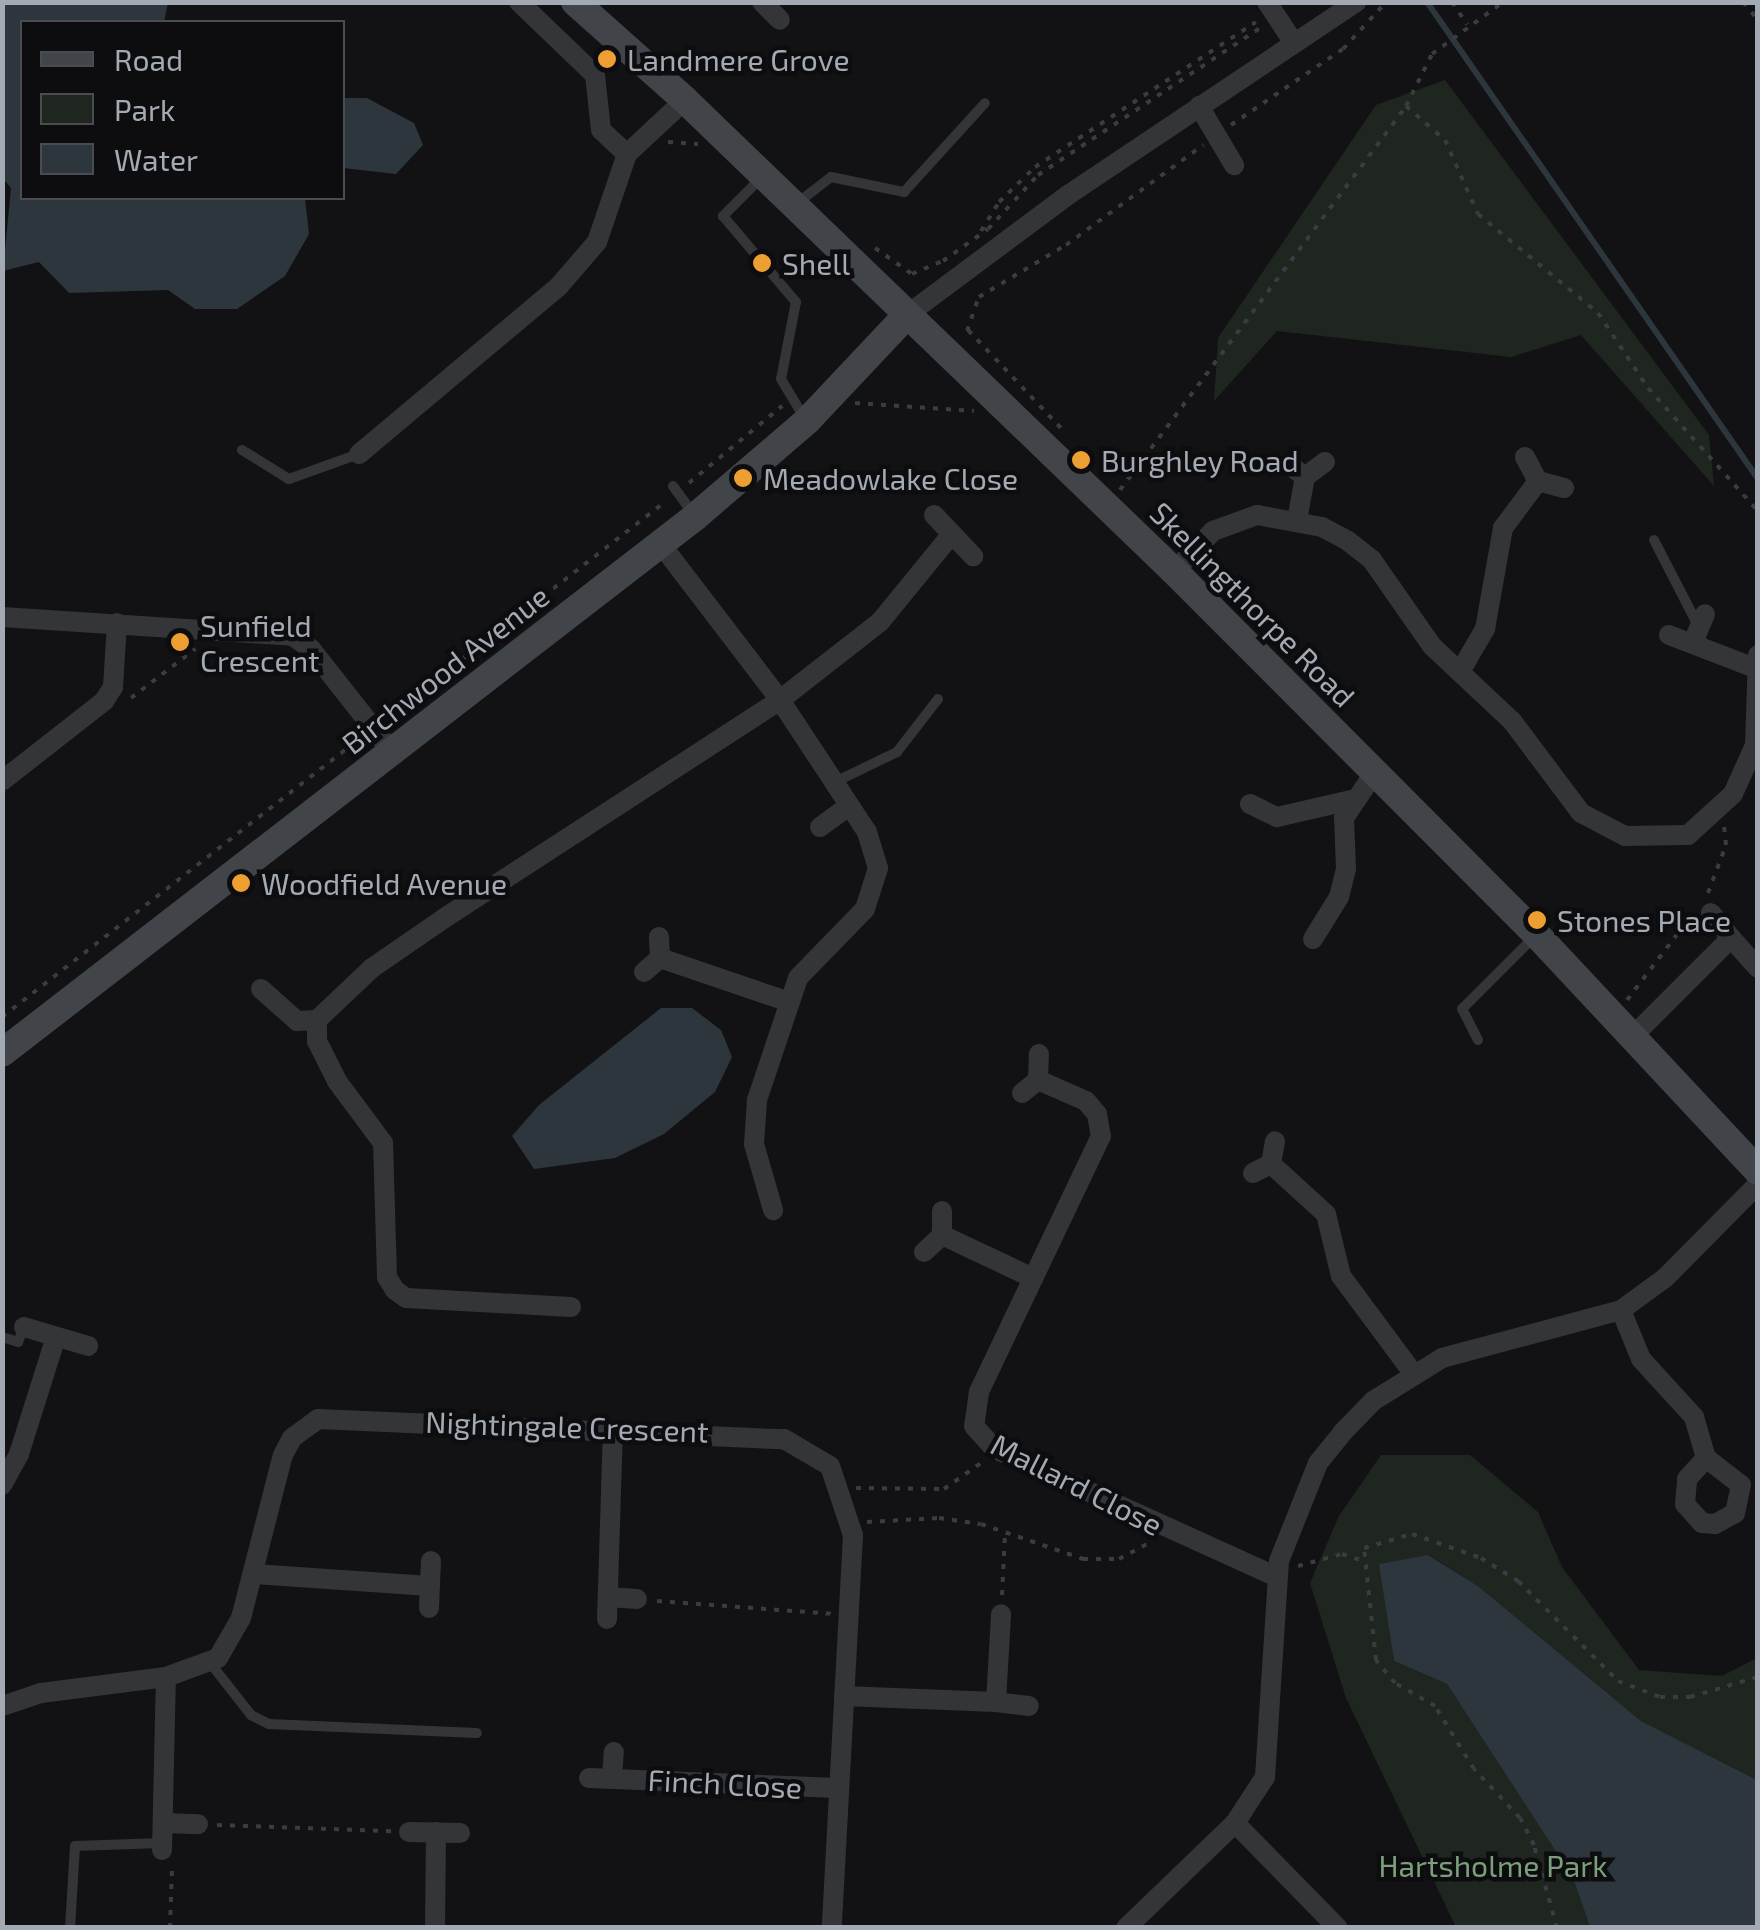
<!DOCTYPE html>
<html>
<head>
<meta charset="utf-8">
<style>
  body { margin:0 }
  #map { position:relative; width:1760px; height:1930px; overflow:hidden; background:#121214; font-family:"Exo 2",sans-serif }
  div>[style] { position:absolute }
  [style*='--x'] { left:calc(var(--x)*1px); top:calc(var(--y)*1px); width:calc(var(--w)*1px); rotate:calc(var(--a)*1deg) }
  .green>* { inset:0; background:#1f261f }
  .water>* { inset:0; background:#2c363c }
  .stream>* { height:6px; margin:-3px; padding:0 3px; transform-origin:3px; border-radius:3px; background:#2c363c }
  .path>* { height:4px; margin-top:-2px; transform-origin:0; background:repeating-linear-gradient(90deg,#393c40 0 5px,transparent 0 13px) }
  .lane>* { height:10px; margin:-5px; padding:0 5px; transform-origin:5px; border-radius:5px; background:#333539 }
  .street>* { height:20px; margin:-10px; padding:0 10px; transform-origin:10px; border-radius:10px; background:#333539 }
  .secondary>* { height:28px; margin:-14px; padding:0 14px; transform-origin:14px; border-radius:14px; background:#414449 }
  .dots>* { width:28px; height:28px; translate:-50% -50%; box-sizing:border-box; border:5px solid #0d0d0f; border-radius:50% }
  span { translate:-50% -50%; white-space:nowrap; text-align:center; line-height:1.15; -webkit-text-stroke:9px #0d0d0f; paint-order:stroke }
  .poi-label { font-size:30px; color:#a4aab4 }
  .left { translate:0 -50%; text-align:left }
  .street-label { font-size:30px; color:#a4aab4 }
  .park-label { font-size:30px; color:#7c9f7b }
  .frame { position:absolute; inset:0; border:5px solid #a4aab4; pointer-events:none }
  .legend { position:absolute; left:20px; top:20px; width:325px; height:180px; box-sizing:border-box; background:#0d0d0f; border:2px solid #494c51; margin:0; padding:12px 18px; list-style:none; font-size:30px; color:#a4aab4 }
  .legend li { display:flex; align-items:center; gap:20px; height:50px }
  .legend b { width:50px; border:2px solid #494c51 }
</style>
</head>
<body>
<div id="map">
  <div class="green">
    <i style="clip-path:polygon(1445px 80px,1709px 435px,1714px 486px,1581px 335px,1511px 357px,1277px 331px,1214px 401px,1218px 338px,1376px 105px)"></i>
    <i style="clip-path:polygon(1381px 1455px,1470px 1455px,1538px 1512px,1562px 1567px,1639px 1670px,1722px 1676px,1757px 1658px,1757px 1780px,1641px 1721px,1478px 1586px,1429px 1555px,1380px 1564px,1394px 1661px,1447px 1684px,1573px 1878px,1590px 1927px,1456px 1927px,1346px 1698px,1310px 1583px,1339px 1516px)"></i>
  </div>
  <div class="water">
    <i style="clip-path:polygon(3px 2px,168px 3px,164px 22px,22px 22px,22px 198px,305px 198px,309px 234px,285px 276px,237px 309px,195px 309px,168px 290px,69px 293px,39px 262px,3px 271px,11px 188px,2px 177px)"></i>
    <i style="clip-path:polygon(343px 98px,367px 98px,414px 123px,423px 145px,396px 174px,343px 168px)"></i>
    <i style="clip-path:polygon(661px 1008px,692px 1008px,721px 1030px,732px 1057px,715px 1092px,664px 1134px,615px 1158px,534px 1169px,512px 1136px,539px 1105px)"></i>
    <i style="clip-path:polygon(1428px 1555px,1478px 1586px,1641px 1721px,1757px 1780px,1757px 1927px,1590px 1927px,1573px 1878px,1447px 1684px,1394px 1661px,1379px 1564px)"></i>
  </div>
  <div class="stream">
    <i style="--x:1427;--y:2;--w:581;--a:55.24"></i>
  </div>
  <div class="path">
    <i style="--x:1452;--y:2;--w:27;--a:56"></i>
    <i style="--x:1743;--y:2;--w:23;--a:50"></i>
    <i style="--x:1406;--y:106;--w:52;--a:41.1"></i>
    <i style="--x:1445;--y:140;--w:81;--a:66"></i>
    <i style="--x:1478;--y:214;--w:156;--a:39.5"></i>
    <i style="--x:1598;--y:313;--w:90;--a:56.3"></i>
    <i style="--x:1648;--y:388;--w:165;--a:48.2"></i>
    <i style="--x:1231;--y:125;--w:135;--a:-34.2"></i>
    <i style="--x:1343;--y:49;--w:64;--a:-47.5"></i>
    <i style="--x:668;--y:142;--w:30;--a:4"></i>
    <i style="--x:981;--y:231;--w:34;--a:-58"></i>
    <i style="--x:999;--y:202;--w:50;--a:-44.2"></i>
    <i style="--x:1035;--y:167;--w:264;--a:-33.3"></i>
    <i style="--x:875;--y:248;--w:45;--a:35.1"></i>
    <i style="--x:912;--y:274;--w:34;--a:-23"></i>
    <i style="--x:943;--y:261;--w:55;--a:-35.4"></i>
    <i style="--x:988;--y:229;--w:74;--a:-47.2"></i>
    <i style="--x:1038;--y:175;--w:266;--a:-33.5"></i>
    <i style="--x:968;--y:330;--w:139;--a:46.5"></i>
    <i style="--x:967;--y:331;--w:36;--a:-71"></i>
    <i style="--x:979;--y:297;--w:101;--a:-30.9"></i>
    <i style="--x:1066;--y:245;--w:170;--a:-36.1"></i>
    <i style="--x:855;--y:403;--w:119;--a:3.8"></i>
    <i style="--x:689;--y:483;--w:121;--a:-39.6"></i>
    <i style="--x:1120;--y:490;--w:479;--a:-53.3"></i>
    <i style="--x:1406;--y:106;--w:58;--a:-63.4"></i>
    <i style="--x:1432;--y:54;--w:88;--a:-36.2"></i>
    <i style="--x:131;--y:698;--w:81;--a:-37.4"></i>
    <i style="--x:389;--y:716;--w:351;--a:-37.8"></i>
    <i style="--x:1708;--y:893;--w:51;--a:-69.4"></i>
    <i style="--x:1726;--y:845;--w:19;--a:-96"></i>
    <i style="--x:1627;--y:1000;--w:106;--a:-52.7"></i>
    <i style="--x:2;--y:1017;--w:451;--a:-37.9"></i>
    <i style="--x:856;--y:1488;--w:88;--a:0.7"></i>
    <i style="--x:944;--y:1489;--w:45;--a:-35.1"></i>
    <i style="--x:867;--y:1522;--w:72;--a:-3.2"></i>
    <i style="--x:939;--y:1518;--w:42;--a:8.1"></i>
    <i style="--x:981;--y:1524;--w:108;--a:18.9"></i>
    <i style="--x:1083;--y:1559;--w:36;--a:0"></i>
    <i style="--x:1119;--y:1559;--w:36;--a:-28"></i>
    <i style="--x:1298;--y:1566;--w:46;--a:-15.3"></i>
    <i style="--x:1342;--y:1554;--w:20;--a:18"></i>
    <i style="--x:1002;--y:1595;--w:61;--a:-87.2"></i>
    <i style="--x:657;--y:1601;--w:175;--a:4.2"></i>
    <i style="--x:217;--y:1825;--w:176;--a:2"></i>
    <i style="--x:170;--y:1928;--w:61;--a:-88.1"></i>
    <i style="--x:1557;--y:1928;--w:86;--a:-105.5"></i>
    <i style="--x:1534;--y:1845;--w:30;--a:-117"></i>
    <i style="--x:1520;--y:1818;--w:67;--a:-133.2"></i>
    <i style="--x:1474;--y:1769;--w:74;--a:-121.8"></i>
    <i style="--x:1435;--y:1706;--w:46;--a:-150.1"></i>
    <i style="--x:1395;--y:1683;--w:30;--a:-130"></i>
    <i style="--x:1376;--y:1660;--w:113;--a:-96.1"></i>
    <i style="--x:1364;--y:1548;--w:50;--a:-16.3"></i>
    <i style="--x:1412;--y:1534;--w:73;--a:19.2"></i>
    <i style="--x:1481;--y:1558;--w:44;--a:31.9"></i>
    <i style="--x:1518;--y:1581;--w:141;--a:45"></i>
    <i style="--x:1618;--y:1681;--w:45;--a:20.9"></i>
    <i style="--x:1660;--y:1697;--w:30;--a:0"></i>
    <i style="--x:1690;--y:1697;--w:71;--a:-16.4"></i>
  </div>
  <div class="lane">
    <i style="--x:761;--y:178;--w:54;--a:135"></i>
    <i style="--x:723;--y:216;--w:113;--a:49.7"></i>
    <i style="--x:796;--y:302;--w:78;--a:101"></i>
    <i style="--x:781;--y:379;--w:47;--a:59"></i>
    <i style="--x:796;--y:204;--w:44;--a:-37.6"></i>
    <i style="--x:831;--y:177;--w:75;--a:11.6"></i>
    <i style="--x:904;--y:192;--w:120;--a:-47.7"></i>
    <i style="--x:242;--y:450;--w:55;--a:31.7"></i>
    <i style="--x:289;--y:479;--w:74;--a:-19.7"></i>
    <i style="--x:673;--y:486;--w:34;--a:54"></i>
    <i style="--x:1654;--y:540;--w:98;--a:62.7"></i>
    <i style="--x:835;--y:782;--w:69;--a:-25.8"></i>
    <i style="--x:897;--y:752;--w:67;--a:-52.3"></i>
    <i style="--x:1478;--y:1040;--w:35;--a:-117"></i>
    <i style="--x:1462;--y:1009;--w:105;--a:-45"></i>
    <i style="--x:2;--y:1337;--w:17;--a:17"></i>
    <i style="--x:18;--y:1342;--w:16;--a:-68"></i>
    <i style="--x:211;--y:1664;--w:65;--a:51.9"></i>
    <i style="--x:251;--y:1715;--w:20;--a:27"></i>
    <i style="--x:269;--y:1724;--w:208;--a:2.5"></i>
    <i style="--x:70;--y:1928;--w:82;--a:-86.5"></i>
    <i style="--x:75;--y:1846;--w:87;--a:-2"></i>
  </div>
  <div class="street">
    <i style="--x:519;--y:2;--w:105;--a:43.8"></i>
    <i style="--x:595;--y:75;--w:55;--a:83.8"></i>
    <i style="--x:601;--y:130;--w:35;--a:43"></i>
    <i style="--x:762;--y:2;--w:25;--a:45"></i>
    <i style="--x:1267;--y:2;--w:49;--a:56.6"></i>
    <i style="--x:1199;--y:106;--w:69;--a:59.3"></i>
    <i style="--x:907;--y:315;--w:201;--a:-36.7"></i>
    <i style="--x:1068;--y:195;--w:347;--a:-33.8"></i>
    <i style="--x:359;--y:454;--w:261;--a:-40"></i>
    <i style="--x:559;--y:286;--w:58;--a:-49.2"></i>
    <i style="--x:597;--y:242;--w:93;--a:-71.2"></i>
    <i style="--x:627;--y:154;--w:79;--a:-43"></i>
    <i style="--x:1525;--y:457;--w:27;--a:62"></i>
    <i style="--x:1538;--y:481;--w:27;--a:15"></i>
    <i style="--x:1287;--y:463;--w:23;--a:38"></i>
    <i style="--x:1305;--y:477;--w:25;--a:-37"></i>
    <i style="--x:934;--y:515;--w:57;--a:46.4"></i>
    <i style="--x:1297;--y:520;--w:44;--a:-79.5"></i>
    <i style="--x:660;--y:543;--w:198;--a:52.6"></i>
    <i style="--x:780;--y:700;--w:127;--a:-38"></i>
    <i style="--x:880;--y:622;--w:112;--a:-50.8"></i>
    <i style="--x:1174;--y:571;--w:56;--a:-45.7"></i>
    <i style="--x:1213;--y:531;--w:47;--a:-20"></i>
    <i style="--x:1257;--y:515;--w:66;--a:10.5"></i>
    <i style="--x:1322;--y:527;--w:30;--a:28"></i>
    <i style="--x:1348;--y:541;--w:31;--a:38"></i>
    <i style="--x:1372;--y:560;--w:105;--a:55.1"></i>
    <i style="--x:1432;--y:646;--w:110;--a:43.2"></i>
    <i style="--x:1512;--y:721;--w:115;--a:53.1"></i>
    <i style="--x:1581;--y:813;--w:50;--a:27.6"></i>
    <i style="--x:1625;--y:836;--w:63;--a:-0.9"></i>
    <i style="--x:1688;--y:835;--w:61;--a:-42.3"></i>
    <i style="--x:1733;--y:794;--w:54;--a:-65.8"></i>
    <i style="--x:1755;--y:745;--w:90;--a:-88.1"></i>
    <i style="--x:2;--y:617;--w:292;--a:3.7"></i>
    <i style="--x:293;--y:636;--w:22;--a:36"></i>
    <i style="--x:311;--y:649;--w:131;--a:51.8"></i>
    <i style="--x:1669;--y:635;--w:92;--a:21"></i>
    <i style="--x:1694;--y:640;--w:28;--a:-67"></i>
    <i style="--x:1461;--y:670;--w:48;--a:-59.7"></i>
    <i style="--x:1485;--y:629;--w:103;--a:-79.9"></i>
    <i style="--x:1503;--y:528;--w:59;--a:-53.3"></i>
    <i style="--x:2;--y:781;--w:130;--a:-38.1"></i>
    <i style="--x:104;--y:701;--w:17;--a:-57"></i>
    <i style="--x:113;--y:687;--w:64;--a:-86.4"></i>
    <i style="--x:1250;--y:804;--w:30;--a:26"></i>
    <i style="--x:1277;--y:817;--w:76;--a:-12.9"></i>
    <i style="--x:820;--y:827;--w:36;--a:-36"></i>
    <i style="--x:1731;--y:938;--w:40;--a:48"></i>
    <i style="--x:1313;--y:939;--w:49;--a:-58.2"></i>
    <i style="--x:1339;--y:897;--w:29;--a:-76"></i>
    <i style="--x:1346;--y:869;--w:51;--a:-92.2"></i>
    <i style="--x:1344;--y:818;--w:55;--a:-56"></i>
    <i style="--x:660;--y:958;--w:136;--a:18.8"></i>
    <i style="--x:644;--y:972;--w:21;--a:-41"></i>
    <i style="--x:660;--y:958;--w:21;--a:-93"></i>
    <i style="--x:261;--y:989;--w:48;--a:41.6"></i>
    <i style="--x:297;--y:1021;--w:20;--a:-3"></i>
    <i style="--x:1633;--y:1036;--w:139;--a:-45"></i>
    <i style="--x:1731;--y:938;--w:32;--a:-129"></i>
    <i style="--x:1038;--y:1080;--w:52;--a:23.6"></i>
    <i style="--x:1086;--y:1101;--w:17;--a:50"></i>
    <i style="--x:1097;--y:1114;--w:22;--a:80"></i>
    <i style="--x:1101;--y:1136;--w:284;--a:115.5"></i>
    <i style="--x:979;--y:1392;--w:34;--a:98"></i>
    <i style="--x:974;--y:1426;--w:31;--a:48"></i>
    <i style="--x:995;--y:1449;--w:310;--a:24.4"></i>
    <i style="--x:1022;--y:1093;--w:21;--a:-39"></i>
    <i style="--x:1038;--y:1080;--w:26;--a:-88"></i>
    <i style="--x:1271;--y:1164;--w:74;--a:42.3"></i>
    <i style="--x:1326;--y:1214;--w:64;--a:76.4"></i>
    <i style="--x:1341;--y:1276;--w:121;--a:53.4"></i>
    <i style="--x:1253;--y:1173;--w:20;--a:-27"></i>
    <i style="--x:1271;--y:1164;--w:23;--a:-80"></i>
    <i style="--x:942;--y:1235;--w:101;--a:25.3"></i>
    <i style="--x:924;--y:1252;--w:25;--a:-43"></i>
    <i style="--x:942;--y:1235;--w:24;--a:-90"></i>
    <i style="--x:571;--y:1307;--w:165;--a:-176.9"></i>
    <i style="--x:406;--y:1298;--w:14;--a:-144"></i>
    <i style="--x:395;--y:1290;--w:15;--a:-122"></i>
    <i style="--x:387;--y:1277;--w:134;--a:-91.7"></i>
    <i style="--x:383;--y:1143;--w:77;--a:-126.6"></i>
    <i style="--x:337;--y:1081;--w:45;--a:-116.6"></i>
    <i style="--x:317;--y:1041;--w:21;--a:-90"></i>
    <i style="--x:317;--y:1020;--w:76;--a:-43.4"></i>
    <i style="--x:372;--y:968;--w:86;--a:-34.6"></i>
    <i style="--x:443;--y:919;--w:402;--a:-33"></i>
    <i style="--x:780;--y:700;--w:158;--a:56.6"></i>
    <i style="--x:867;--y:832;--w:38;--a:73"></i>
    <i style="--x:878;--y:868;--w:43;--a:107.6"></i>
    <i style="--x:865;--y:909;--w:96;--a:134.2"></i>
    <i style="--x:798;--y:978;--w:129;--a:108.6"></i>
    <i style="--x:757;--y:1100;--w:44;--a:93.9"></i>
    <i style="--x:754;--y:1144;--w:69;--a:73.9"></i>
    <i style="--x:1621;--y:1310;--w:53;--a:67.8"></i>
    <i style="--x:1641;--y:1359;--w:79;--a:47.6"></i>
    <i style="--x:1694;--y:1417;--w:43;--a:73.7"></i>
    <i style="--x:1706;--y:1458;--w:44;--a:37.6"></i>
    <i style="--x:1741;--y:1485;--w:29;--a:102"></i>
    <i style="--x:1735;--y:1513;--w:23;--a:151"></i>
    <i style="--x:1715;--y:1524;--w:13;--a:-176"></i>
    <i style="--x:1702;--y:1523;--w:25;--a:-132"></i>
    <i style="--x:1685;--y:1504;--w:25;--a:-85"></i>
    <i style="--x:1687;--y:1479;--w:28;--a:-48"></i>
    <i style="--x:24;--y:1327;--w:67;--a:16.5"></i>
    <i style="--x:2;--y:1485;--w:35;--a:-61"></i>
    <i style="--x:19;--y:1454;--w:123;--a:-72.5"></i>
    <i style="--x:254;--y:1574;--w:176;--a:3.9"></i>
    <i style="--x:608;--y:1597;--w:29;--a:4"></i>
    <i style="--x:429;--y:1608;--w:47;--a:-87.6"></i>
    <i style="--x:607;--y:1619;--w:189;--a:-88.2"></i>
    <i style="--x:844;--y:1696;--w:152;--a:2.3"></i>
    <i style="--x:996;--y:1702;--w:88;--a:-86.7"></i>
    <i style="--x:996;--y:1702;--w:33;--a:7"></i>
    <i style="--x:2;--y:1706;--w:41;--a:-18.4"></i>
    <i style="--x:41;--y:1693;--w:126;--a:-7.3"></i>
    <i style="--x:166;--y:1677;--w:55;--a:-20.1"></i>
    <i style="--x:218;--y:1658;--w:46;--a:-60.1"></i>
    <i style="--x:241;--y:1618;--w:168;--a:-75.6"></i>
    <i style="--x:283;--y:1455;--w:19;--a:-62"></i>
    <i style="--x:292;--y:1438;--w:32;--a:-36"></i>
    <i style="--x:318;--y:1419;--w:466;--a:2.5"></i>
    <i style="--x:784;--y:1439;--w:53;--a:30.4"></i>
    <i style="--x:830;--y:1466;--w:73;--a:71.6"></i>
    <i style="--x:853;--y:1535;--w:394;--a:93.1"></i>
    <i style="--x:589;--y:1778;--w:249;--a:2.3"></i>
    <i style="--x:612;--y:1778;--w:26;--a:-86"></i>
    <i style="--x:164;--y:1823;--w:34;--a:2"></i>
    <i style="--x:1235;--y:1823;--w:147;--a:45.6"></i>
    <i style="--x:409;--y:1832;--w:51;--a:1.1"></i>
    <i style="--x:162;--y:1850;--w:173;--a:-88.7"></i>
    <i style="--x:435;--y:1928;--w:96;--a:-89.4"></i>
    <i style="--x:1126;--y:1928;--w:151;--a:-43.9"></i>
    <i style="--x:1235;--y:1823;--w:55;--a:-56.9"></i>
    <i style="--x:1265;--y:1777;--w:216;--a:-86.3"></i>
    <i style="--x:1279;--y:1561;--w:105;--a:-68.3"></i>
    <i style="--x:1318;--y:1463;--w:38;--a:-51"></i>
    <i style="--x:1342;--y:1433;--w:45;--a:-45.9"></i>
    <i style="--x:1373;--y:1401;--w:81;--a:-31.9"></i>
    <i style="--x:1442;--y:1358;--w:185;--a:-15"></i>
    <i style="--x:1621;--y:1310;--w:54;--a:-36"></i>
    <i style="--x:1665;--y:1278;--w:132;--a:-45.3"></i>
  </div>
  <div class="secondary">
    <i style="--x:575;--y:2;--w:147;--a:41.7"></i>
    <i style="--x:685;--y:100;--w:679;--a:43.93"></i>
    <i style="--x:1174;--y:571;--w:514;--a:45.08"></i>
    <i style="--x:1537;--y:935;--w:323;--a:46.9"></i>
    <i style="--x:2;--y:1053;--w:876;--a:-37.72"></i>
    <i style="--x:695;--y:517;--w:148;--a:-40.6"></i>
    <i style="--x:807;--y:421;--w:146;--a:-46.7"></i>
  </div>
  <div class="dots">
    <i style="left:607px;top:59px;background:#ed9f31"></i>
    <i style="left:762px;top:263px;background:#ed9f31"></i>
    <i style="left:1081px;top:460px;background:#ed9f31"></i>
    <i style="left:743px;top:478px;background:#ed9f31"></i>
    <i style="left:180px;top:642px;background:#ed9f31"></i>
    <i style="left:241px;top:883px;background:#ed9f31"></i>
    <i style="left:1537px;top:920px;background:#ed9f31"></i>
  </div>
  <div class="poi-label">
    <span class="left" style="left:627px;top:59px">Landmere Grove</span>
    <span class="left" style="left:782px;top:263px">Shell</span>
    <span class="left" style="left:1101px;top:460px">Burghley Road</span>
    <span class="left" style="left:763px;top:478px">Meadowlake Close</span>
    <span class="left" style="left:200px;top:642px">Sunfield<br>Crescent</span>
    <span class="left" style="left:261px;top:883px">Woodfield Avenue</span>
    <span class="left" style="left:1557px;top:920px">Stones Place</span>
  </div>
  <div class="street-label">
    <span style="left:1253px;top:604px;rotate:45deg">Skellingthorpe Road</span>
    <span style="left:445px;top:669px;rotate:-38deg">Birchwood Avenue</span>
    <span style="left:567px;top:1426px;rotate:2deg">Nightingale Crescent</span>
    <span style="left:1077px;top:1484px;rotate:27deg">Mallard Close</span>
    <span style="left:725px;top:1783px;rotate:3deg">Finch Close</span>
  </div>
  <div class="park-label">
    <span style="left:1493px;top:1865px">Hartsholme Park</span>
  </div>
  <div class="frame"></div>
  <ul class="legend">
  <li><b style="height:12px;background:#414449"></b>Road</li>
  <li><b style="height:28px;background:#1f261f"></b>Park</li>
  <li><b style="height:28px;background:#2c363c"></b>Water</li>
  </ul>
</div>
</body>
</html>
